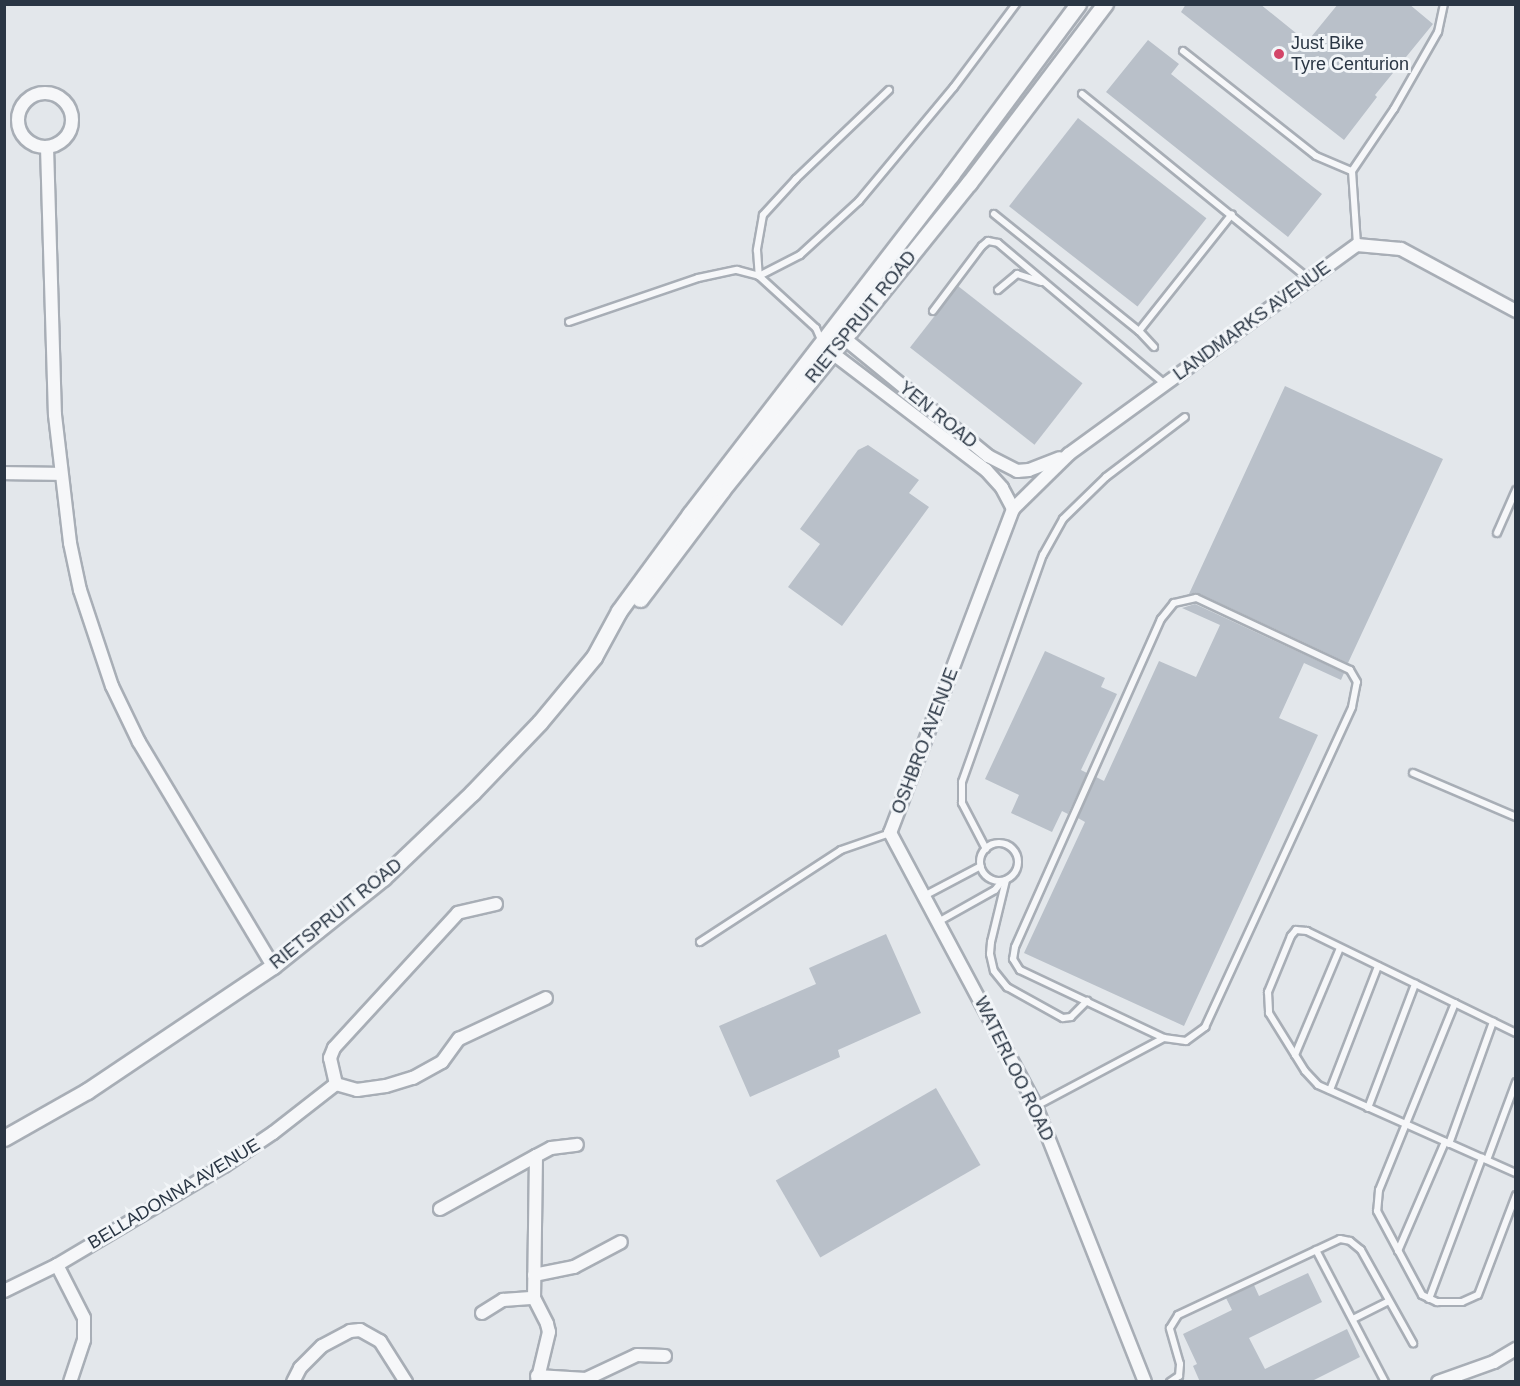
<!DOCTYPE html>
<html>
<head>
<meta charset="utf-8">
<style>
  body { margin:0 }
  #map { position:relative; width:1520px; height:1386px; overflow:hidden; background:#e3e7eb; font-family:Arial,sans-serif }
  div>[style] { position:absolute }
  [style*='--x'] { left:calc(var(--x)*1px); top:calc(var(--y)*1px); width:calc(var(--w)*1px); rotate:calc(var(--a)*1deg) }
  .building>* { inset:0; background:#b9c0c9; transform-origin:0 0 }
  .roads { filter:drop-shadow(2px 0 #a8aeb6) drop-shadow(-2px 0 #a8aeb6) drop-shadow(0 2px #a8aeb6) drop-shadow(0 -2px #a8aeb6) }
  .service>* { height:6px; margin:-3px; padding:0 3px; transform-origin:3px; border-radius:3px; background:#f6f7f9 }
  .service>.ring { margin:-3px; padding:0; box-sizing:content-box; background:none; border:6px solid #f6f7f9; border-radius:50% }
  .minor>* { height:12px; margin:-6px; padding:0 6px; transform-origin:6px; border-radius:6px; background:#f6f7f9 }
  .minor>.ring { margin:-6px; padding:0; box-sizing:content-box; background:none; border:12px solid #f6f7f9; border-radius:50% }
  .tertiary>* { height:15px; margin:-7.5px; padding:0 7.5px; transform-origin:7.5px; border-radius:7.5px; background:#f6f7f9 }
  .dots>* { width:16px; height:16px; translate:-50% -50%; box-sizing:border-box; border:3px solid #f2f5f8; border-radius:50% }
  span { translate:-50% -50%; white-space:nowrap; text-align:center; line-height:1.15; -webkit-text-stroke:6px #f2f5f8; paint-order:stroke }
  .poi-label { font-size:18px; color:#2a3644 }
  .left { translate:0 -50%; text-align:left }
  .street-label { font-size:18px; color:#2a3644 }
  .frame { position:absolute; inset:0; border:6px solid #2a3644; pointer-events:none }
</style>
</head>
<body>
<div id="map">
  <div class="building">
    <i style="clip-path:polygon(1186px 4px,1260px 4px,1307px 42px,1338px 4px,1409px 4px,1433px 24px,1375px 95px,1377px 97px,1344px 140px,1181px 12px)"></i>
    <i style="clip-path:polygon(1148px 40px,1179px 64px,1171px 74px,1322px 194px,1288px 237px,1106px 92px)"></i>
    <i style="left:1078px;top:118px;width:163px;height:112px;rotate:38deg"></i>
    <i style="left:958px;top:286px;width:158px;height:78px;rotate:38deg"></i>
    <i style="clip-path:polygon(1285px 386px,1443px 459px,1348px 663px,1198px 593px,1189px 594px)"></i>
    <i style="clip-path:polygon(868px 445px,919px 480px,909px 493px,929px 507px,842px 626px,788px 587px,820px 544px,800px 529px,858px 450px)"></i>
    <i style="clip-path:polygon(1195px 604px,1344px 673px,1341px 680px,1304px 663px,1279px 718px,1318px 735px,1184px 1026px,1024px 953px,1085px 822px,1078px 818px,1096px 777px,1104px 781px,1159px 661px,1196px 677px,1220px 625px,1182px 608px)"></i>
    <i style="clip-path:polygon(1045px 651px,1105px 678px,1101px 687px,1117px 694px,1081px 770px,1087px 773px,1068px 814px,1062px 811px,1052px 832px,1011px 813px,1019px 795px,985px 779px)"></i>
    <i style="clip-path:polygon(886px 934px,921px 1013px,838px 1050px,840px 1057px,750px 1097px,719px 1026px,816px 984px,809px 968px)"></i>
    <i style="left:936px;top:1088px;width:89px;height:185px;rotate:60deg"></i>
    <i style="clip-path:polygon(1308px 1273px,1322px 1302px,1249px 1338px,1265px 1369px,1347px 1329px,1360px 1357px,1310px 1382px,1200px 1382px,1193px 1366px,1197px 1364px,1183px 1334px,1232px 1310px,1226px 1298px,1254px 1285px,1259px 1296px)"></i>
  </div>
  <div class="roads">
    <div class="service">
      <i style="--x:1183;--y:51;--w:169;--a:38.3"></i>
      <i style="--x:1316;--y:156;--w:39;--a:23"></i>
      <i style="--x:1352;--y:171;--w:74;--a:86.1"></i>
      <i style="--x:889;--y:90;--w:129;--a:136.3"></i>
      <i style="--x:796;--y:179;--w:49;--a:132.5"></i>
      <i style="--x:763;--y:215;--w:36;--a:100"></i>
      <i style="--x:757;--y:250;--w:26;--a:86"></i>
      <i style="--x:759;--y:276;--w:46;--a:-27.1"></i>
      <i style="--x:800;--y:255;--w:80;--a:-42.5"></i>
      <i style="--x:859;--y:201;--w:148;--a:-50.2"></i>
      <i style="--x:954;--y:87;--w:104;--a:-53.2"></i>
      <i style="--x:1082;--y:94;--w:293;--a:39.2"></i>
      <i style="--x:1352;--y:171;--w:75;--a:-55.9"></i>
      <i style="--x:1394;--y:109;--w:89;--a:-60.3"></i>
      <i style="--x:1438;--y:32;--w:29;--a:-78"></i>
      <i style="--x:994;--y:214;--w:186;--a:38.9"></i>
      <i style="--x:998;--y:290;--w:25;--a:-40"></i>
      <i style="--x:1017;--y:274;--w:26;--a:18"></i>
      <i style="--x:933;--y:311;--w:81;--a:-53"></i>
      <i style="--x:982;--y:246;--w:8;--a:-40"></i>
      <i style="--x:988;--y:241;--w:10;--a:11"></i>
      <i style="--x:998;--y:243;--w:219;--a:40.2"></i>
      <i style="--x:569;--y:322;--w:136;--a:-18.8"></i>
      <i style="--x:698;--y:278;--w:40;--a:-12"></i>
      <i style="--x:737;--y:270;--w:23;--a:15"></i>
      <i style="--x:759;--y:276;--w:77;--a:42.4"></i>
      <i style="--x:816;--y:328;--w:15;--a:67"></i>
      <i style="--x:1154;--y:347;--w:22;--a:-133"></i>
      <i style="--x:1139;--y:331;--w:149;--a:-51.5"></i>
      <i style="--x:1497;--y:533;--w:47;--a:-66.2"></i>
      <i style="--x:1413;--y:773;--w:112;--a:23.1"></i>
      <i class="ring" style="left:980px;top:843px;width:32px;height:32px"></i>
      <i style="--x:986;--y:849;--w:52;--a:-117.6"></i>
      <i style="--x:962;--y:803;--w:21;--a:-90"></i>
      <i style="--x:962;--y:782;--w:241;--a:-70.4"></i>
      <i style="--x:1043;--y:555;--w:41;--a:-60.9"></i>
      <i style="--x:1063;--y:519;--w:60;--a:-44.3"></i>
      <i style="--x:1106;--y:477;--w:99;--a:-37.2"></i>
      <i style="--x:1006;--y:880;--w:64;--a:103.6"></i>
      <i style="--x:991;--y:942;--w:12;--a:95"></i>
      <i style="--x:990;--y:954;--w:17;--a:77"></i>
      <i style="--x:994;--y:971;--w:21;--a:51"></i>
      <i style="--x:1007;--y:987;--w:64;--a:29"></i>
      <i style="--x:1063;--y:1018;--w:8;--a:-7"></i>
      <i style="--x:1071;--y:1017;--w:23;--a:-45"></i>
      <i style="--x:924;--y:896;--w:64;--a:-27.8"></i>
      <i style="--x:938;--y:922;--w:65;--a:-29.3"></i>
      <i style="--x:995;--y:890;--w:11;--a:-52"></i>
      <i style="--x:700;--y:942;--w:168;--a:-33.1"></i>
      <i style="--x:841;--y:850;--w:52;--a:-19.1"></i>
      <i style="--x:1455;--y:1003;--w:202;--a:112.1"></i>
      <i style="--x:1379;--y:1190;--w:21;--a:95"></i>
      <i style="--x:1377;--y:1211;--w:95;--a:61.8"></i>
      <i style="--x:1422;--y:1295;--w:17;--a:25"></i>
      <i style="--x:1437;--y:1302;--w:25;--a:0"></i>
      <i style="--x:1462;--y:1302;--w:17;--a:-24"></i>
      <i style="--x:1478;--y:1295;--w:107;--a:-69.2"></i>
      <i style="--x:1516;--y:1033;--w:233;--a:-154"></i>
      <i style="--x:1307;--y:931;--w:11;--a:-175"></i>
      <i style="--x:1296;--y:930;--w:8;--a:130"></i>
      <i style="--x:1291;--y:936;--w:61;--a:112.3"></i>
      <i style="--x:1268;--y:992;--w:21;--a:87"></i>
      <i style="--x:1269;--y:1013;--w:68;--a:58.2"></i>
      <i style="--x:1305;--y:1071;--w:19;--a:47"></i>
      <i style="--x:1318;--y:1085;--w:217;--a:24"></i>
      <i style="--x:1295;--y:1055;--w:116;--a:-67.2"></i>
      <i style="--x:1330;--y:1090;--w:133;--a:-68.8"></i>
      <i style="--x:1036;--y:1106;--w:145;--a:-28"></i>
      <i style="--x:1164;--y:1038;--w:22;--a:8"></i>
      <i style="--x:1186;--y:1041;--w:24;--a:-36"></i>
      <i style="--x:1205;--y:1027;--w:352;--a:-65.3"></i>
      <i style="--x:1352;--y:707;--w:25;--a:-79"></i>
      <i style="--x:1357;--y:682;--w:14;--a:-120"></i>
      <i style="--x:1350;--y:670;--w:170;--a:-154.9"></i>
      <i style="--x:1196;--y:598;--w:23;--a:167"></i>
      <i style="--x:1174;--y:603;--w:21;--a:129"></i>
      <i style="--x:1161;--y:619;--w:359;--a:114"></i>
      <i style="--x:1015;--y:947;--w:12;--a:99"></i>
      <i style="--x:1013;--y:959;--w:13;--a:58"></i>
      <i style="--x:1020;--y:970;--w:159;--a:25.3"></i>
      <i style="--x:1368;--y:1108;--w:133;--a:-69.2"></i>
      <i style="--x:1449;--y:1144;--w:130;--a:-70.2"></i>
      <i style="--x:1487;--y:1160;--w:83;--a:-69.6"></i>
      <i style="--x:1316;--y:1250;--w:149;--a:62.4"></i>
      <i style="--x:1398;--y:1251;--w:119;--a:-66.7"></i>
      <i style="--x:1429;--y:1299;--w:151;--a:-69.4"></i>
      <i style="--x:1353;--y:1319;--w:40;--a:-26.6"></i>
      <i style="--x:1170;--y:1382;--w:11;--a:-34"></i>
      <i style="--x:1179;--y:1376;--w:12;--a:-85"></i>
      <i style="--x:1180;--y:1364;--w:37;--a:-106"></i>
      <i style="--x:1170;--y:1328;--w:15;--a:-58"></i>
      <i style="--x:1178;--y:1315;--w:179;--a:-25.1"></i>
      <i style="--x:1340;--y:1239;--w:10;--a:11"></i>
      <i style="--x:1350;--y:1241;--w:14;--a:39"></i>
      <i style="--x:1361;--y:1250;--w:107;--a:60.8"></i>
    </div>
    <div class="minor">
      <i class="ring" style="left:18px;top:93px;width:42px;height:42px"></i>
      <i style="--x:47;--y:147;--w:268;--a:88.3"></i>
      <i style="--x:55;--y:415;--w:129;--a:83.3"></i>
      <i style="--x:70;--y:543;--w:48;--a:78"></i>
      <i style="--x:80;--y:590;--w:101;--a:71.6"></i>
      <i style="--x:112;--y:686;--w:62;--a:64.3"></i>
      <i style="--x:139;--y:742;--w:261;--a:59.1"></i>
      <i style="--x:839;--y:334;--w:193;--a:39.3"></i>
      <i style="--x:988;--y:456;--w:33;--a:27"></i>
      <i style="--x:1017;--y:471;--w:12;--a:-5"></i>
      <i style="--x:1029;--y:470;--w:33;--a:-21"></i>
      <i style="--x:827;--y:349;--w:200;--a:37.3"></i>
      <i style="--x:986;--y:470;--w:24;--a:48"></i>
      <i style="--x:1002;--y:488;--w:24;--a:62"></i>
      <i style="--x:4;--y:473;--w:57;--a:1"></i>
      <i style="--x:496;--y:904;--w:39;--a:167"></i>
      <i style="--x:458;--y:913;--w:183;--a:132.6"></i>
      <i style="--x:334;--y:1048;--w:11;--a:112"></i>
      <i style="--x:330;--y:1058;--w:27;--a:77"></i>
      <i style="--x:336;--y:1084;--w:22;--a:16"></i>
      <i style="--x:357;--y:1090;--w:29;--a:-8"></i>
      <i style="--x:386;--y:1086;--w:28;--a:-17"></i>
      <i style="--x:413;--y:1078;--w:33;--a:-29"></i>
      <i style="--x:442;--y:1062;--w:29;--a:-54"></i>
      <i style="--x:459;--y:1039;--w:96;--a:-25.2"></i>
      <i style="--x:536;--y:1156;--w:17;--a:-28"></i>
      <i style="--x:551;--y:1148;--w:26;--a:-7"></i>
      <i style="--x:440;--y:1209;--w:110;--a:-28.9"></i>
      <i style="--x:536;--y:1156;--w:142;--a:90.8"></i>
      <i style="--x:534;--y:1298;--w:29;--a:63"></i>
      <i style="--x:547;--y:1324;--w:8;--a:76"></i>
      <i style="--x:549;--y:1332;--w:51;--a:103.5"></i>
      <i style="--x:57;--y:1265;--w:59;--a:63"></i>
      <i style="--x:84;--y:1318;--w:22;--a:90"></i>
      <i style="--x:84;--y:1340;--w:44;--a:108.4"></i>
      <i style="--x:534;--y:1275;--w:41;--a:-11.3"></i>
      <i style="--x:574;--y:1267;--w:53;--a:-28"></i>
      <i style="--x:4;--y:1291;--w:59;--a:-26.1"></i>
      <i style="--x:57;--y:1265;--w:194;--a:-30.7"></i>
      <i style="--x:224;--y:1166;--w:59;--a:-34"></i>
      <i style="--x:273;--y:1133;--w:80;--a:-37.9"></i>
      <i style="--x:482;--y:1313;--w:25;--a:-32"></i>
      <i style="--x:503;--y:1300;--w:31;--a:-4"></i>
      <i style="--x:537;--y:1376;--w:49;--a:3.5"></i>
      <i style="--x:586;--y:1379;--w:56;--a:-25.2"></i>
      <i style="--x:637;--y:1355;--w:28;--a:2"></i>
      <i style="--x:293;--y:1382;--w:16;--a:-63"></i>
      <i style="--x:300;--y:1368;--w:31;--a:-45"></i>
      <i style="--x:322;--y:1346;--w:32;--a:-28"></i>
      <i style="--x:350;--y:1331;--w:10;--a:-6"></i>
      <i style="--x:360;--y:1330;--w:23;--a:29"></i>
      <i style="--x:380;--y:1341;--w:49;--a:57.6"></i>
      <i style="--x:1145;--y:1382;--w:297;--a:-111.6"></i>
      <i style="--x:1036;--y:1106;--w:310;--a:-118.1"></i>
      <i style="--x:890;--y:833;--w:347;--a:-69.2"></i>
      <i style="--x:1013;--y:509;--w:78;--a:-44.5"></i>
      <i style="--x:1069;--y:454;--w:356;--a:-36"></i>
      <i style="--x:1357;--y:245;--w:44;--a:5.2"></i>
      <i style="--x:1401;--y:249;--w:131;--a:28.3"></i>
      <i style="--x:1438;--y:1382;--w:59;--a:-19.7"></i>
      <i style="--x:1494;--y:1362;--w:26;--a:-31"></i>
    </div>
    <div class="tertiary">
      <i style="--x:640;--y:599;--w:136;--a:-53"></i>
      <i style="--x:722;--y:490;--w:394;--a:-51.2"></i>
      <i style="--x:969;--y:183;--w:225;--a:-52.8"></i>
      <i style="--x:4;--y:1138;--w:95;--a:-29.5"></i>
      <i style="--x:87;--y:1091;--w:224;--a:-33.9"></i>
      <i style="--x:273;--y:966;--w:141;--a:-38.7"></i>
      <i style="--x:383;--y:878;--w:123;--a:-43.7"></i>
      <i style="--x:472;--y:793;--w:98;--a:-46.2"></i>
      <i style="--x:540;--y:722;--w:85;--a:-50.3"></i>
      <i style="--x:594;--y:657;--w:52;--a:-61.5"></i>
      <i style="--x:619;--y:611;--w:120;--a:-53.8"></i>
      <i style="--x:690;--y:514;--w:428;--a:-52.4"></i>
      <i style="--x:951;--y:175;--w:213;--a:-53.4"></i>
    </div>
  </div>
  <div class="dots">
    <i style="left:1279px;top:54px;background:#d34568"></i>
  </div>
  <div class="poi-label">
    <span class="left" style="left:1291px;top:54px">Just Bike<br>Tyre Centurion</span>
  </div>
  <div class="street-label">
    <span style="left:861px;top:317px;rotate:-51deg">RIETSPRUIT ROAD</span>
    <span style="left:1252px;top:321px;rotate:-36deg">LANDMARKS AVENUE</span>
    <span style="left:938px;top:415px;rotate:39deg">YEN ROAD</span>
    <span style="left:925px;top:741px;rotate:-69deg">OSHBRO AVENUE</span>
    <span style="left:336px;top:914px;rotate:-39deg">RIETSPRUIT ROAD</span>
    <span style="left:1014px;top:1069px;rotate:64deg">WATERLOO ROAD</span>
    <span style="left:174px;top:1194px;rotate:-31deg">BELLADONNA AVENUE</span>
  </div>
  <div class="frame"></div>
</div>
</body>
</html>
